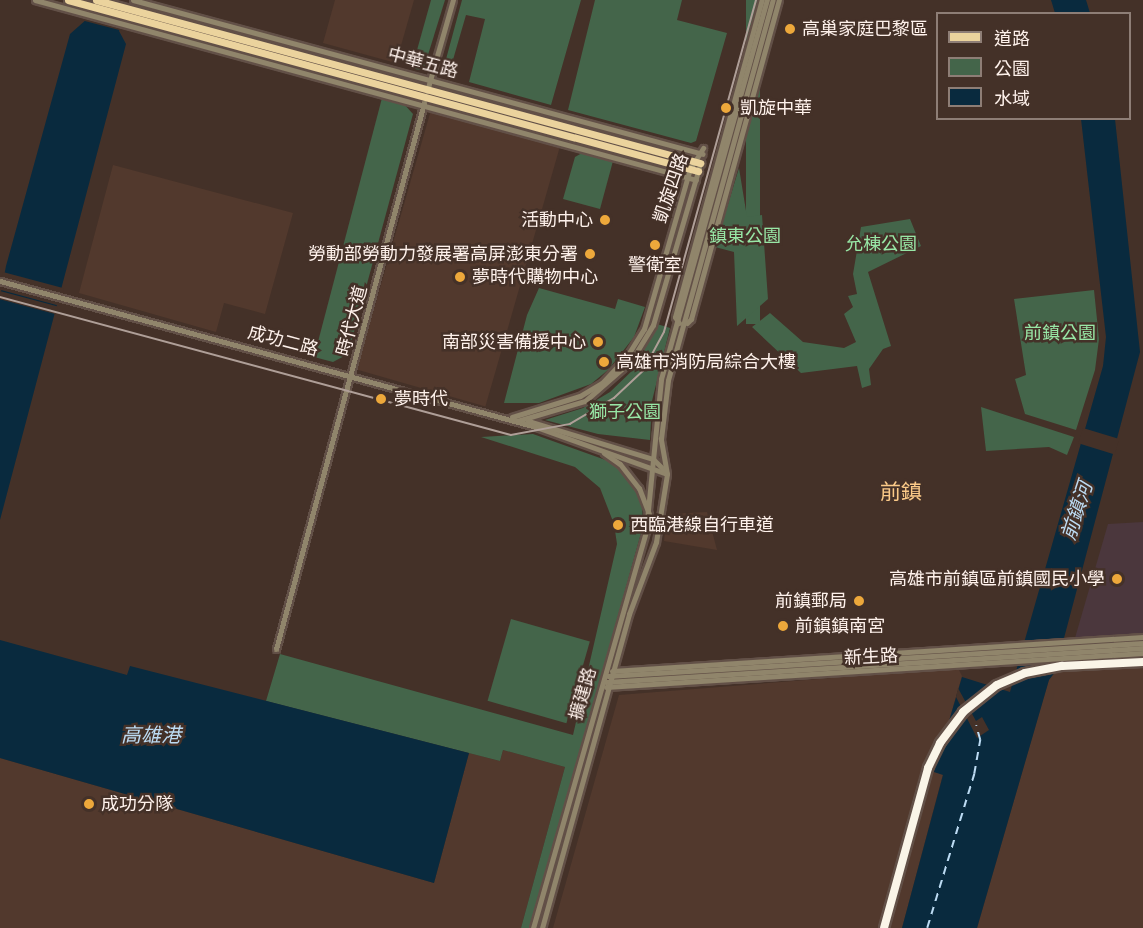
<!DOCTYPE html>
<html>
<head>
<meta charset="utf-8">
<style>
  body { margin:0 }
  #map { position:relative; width:1143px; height:928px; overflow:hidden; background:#443128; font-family:"Space Grotesk","Noto Sans TC",sans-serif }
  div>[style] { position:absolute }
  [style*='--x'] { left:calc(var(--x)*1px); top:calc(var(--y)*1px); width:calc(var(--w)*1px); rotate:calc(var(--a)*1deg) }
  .built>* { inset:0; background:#52392d; transform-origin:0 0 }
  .education>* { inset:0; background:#4b373d }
  .green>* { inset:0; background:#44654a; transform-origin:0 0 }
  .water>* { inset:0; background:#092a3e }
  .pier>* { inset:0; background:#443128; transform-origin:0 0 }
  .ferry>* { height:1.5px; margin-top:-0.75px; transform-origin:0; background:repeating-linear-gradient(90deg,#bcdbf3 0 8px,transparent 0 14px) }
  .roads { filter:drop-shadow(2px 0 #625047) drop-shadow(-2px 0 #625047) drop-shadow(0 2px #625047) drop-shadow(0 -2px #625047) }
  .minor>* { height:5px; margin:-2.5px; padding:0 2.5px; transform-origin:2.5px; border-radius:2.5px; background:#90856b }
  .major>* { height:7px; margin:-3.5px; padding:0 3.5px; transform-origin:3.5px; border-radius:3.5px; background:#ebd39d }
  .highway>* { height:8px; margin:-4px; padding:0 4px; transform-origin:4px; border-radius:4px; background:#faf5e8 }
  .tram>* { height:1.5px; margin:-0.75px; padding:0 0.75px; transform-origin:0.75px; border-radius:0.75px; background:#af9f98 }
  .dots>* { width:16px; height:16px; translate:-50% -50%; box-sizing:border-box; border:3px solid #443128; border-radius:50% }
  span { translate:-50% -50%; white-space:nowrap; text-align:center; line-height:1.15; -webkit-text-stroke:5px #443128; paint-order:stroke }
  .poi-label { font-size:18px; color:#fef1eb }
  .left { translate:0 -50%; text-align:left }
  .right { translate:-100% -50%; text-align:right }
  .street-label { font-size:18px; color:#fef1eb }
  .park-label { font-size:18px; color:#98e7a6 }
  .water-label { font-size:20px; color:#bcdbf3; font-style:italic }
  .quarter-label { font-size:21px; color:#fbca88 }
  .legend { position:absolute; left:936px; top:12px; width:195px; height:108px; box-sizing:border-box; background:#443128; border:2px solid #8e7e76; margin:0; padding:8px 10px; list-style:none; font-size:18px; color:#fef1eb }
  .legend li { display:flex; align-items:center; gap:12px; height:30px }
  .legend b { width:30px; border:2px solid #8e7e76 }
</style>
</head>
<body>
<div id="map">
  <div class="built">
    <i style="clip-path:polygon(335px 0,414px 0,396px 63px,323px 43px)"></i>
    <i style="left:431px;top:110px;width:134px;height:270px;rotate:16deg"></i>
    <i style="clip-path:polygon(113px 165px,293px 213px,265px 314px,224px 303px,216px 332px,79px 293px)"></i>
    <i style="clip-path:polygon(707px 512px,717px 550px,664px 541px,667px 514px)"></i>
    <i style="clip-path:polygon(1143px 666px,1143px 928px,977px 928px,1049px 679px,1055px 672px)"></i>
    <i style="clip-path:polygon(958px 668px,962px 676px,934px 772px,943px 774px,902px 928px,553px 928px,619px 695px)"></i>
    <i style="clip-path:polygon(503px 750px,565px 767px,521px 928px,0 928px,0 758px,434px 883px,469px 753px,500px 761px)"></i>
  </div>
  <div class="education">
    <i style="clip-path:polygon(1143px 522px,1143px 634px,1075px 638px,1108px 524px)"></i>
  </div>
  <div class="green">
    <i style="clip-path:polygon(431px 0,445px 0,423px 71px,412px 68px)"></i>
    <i style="clip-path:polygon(462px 0,581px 0,551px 105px,469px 82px,485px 19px,466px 15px,448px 77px,442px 74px)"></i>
    <i style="clip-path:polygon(595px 0,682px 0,677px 20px,727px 33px,696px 141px,691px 143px,568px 110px)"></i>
    <i style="left:746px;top:0;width:14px;height:324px"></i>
    <i style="clip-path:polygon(382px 98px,404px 104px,413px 114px,348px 354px,333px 362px,314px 357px)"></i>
    <i style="clip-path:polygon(582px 153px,613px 161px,600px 209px,563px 199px,575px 157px)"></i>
    <i style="clip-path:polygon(739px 168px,747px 217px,762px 215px,768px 299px,737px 326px,734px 252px,715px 247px)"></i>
    <i style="clip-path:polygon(910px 219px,921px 246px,868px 272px,891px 346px,883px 349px,869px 369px,871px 385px,862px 388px,857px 366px,801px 373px,752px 327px,770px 313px,803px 342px,844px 348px,856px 342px,844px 314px,853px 307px,848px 296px,857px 294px,853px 274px,861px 227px)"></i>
    <i style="clip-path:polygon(539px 288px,615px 309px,618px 299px,645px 307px,634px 337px,608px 370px,591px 384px,539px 403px,504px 403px,527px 315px)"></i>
    <i style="clip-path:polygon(1094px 290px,1099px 339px,1095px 370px,1076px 430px,1025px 414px,1015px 379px,1026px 375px,1014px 299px)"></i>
    <i style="clip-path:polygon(657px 324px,670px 328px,652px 401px,650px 440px,598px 434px,545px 420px,583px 408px,610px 392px,635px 368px)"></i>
    <i style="clip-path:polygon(981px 407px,1074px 437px,1067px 455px,1049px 447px,986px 451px)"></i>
    <i style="clip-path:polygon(533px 434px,614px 463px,632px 483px,642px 503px,643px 526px,531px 928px,521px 928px,565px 767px,503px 750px,500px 761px,266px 701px,280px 654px,573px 735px,617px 544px,614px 524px,600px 488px,575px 467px,481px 437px)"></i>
    <i style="left:511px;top:619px;width:82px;height:85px;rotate:16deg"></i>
  </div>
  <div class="water">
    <i style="clip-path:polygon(128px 0,119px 31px,126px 44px,0 520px,0 297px,6px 266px,70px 34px,87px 19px)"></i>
    <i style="clip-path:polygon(1051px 0,1086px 0,1090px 13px,1055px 13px)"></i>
    <i style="clip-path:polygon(1081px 119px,1115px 119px,1140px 352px,1055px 672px,1049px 680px,977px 928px,902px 928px,943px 775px,934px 772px,962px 677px,1010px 692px,1103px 366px,1106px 337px)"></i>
    <i style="clip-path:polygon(0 640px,127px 675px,130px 666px,469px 753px,434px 883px,0 758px)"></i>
  </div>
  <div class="pier">
    <i style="clip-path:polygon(89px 0,131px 0,123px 31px,81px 20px)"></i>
    <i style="left:3px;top:272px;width:63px;height:18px;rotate:15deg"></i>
    <i style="left:0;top:291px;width:60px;height:8px;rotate:15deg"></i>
    <i style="left:1083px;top:428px;width:38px;height:16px;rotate:17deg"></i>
    <i style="clip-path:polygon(958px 688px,976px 721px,982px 717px,989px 730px,977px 738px,956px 697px)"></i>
  </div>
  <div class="ferry">
    <i style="--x:927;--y:928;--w:161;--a:-73"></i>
    <i style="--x:974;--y:774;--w:35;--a:-80"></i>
    <i style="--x:980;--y:740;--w:15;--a:-106"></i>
  </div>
  <div class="roads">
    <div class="minor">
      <i style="--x:35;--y:0;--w:685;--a:15.23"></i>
      <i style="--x:133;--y:0;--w:590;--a:15.12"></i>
      <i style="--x:427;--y:91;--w:95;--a:-74.1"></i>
      <i style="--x:0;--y:281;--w:556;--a:15.24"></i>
      <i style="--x:536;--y:427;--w:139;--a:19.7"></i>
      <i style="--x:679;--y:323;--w:7;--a:-124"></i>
      <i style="--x:675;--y:317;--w:329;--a:-74.7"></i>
      <i style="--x:687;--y:323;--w:6;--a:-45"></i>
      <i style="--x:691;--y:319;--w:331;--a:-74.6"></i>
      <i style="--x:512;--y:417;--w:71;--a:-17.2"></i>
      <i style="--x:580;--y:396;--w:26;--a:-31"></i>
      <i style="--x:602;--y:383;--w:37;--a:-47"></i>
      <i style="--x:627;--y:356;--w:32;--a:-58"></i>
      <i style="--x:644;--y:329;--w:166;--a:-74"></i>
      <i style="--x:690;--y:169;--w:25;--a:-58"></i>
      <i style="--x:517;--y:421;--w:71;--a:-16.4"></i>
      <i style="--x:585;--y:401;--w:61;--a:-41"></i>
      <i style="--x:631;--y:361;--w:42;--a:-58.6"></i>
      <i style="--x:653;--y:325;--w:164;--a:-73.7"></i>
      <i style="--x:528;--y:421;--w:131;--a:16.9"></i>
      <i style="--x:653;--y:459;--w:16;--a:45"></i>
      <i style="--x:604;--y:453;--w:19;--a:35"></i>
      <i style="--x:620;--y:464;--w:31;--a:52"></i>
      <i style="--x:639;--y:488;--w:28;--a:69"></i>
      <i style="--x:276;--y:649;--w:566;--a:-74.83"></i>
      <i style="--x:612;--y:671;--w:532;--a:-3.66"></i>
      <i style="--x:608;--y:676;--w:536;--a:-3.53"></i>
      <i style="--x:606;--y:682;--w:538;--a:-3.62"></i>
      <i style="--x:606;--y:687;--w:538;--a:-3.62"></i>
      <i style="--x:533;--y:928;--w:414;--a:-74.1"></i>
      <i style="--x:646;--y:530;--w:152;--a:-84.3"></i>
      <i style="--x:661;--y:379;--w:394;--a:-74.4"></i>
      <i style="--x:542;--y:928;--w:326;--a:-74.5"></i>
      <i style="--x:629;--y:614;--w:77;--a:-69.4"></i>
      <i style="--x:656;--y:542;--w:69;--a:-80.8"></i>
      <i style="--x:667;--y:474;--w:36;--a:-100"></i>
      <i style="--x:661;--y:439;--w:59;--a:-83.2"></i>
      <i style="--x:668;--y:380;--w:394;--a:-74.6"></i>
    </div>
    <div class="major">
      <i style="--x:68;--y:0;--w:653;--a:15.19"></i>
      <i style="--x:96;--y:0;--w:626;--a:15.1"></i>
    </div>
    <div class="highway">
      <i style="--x:884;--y:928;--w:166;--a:-74.6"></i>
      <i style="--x:928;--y:768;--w:28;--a:-64"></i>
      <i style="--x:940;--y:743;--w:39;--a:-53"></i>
      <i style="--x:963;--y:712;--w:43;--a:-38.5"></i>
      <i style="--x:997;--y:685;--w:30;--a:-23"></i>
      <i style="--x:1025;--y:673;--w:38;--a:-11"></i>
      <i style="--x:1062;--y:666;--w:81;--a:-2.8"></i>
    </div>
  </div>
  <div class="tram">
    <i style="--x:0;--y:297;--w:529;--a:15.11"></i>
    <i style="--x:511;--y:435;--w:60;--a:-10.6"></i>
    <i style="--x:570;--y:424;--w:51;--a:-30.6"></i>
    <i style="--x:614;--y:398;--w:40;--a:-43"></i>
    <i style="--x:643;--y:371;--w:44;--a:-61.7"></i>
    <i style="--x:664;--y:332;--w:345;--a:-74.5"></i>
  </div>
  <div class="dots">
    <i style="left:790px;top:29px;background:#eda83b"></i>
    <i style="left:726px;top:108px;background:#eda83b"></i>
    <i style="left:605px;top:220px;background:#eda83b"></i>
    <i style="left:655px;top:245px;background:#eda83b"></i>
    <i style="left:590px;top:254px;background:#eda83b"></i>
    <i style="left:460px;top:277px;background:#eda83b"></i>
    <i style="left:598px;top:342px;background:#eda83b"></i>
    <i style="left:604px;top:362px;background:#eda83b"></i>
    <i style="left:381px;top:399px;background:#eda83b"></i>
    <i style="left:618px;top:525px;background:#eda83b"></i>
    <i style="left:1117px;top:579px;background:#eda83b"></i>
    <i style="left:859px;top:601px;background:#eda83b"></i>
    <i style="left:783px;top:626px;background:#eda83b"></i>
    <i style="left:89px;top:804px;background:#eda83b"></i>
  </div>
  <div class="poi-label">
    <span class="left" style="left:802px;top:29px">高巢家庭巴黎區</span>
    <span class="left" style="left:740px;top:108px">凱旋中華</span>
    <span class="right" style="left:593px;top:220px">活動中心</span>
    <span class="right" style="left:578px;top:254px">勞動部勞動力發展署高屏澎東分署</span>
    <span style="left:655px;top:265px">警衛室</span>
    <span class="left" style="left:472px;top:277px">夢時代購物中心</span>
    <span class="right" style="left:586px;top:342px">南部災害備援中心</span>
    <span class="left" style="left:616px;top:362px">高雄市消防局綜合大樓</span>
    <span class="left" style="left:394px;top:399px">夢時代</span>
    <span class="left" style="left:630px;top:525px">西臨港線自行車道</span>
    <span class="right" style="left:1105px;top:579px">高雄市前鎮區前鎮國民小學</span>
    <span class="right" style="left:847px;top:601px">前鎮郵局</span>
    <span class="left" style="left:795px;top:626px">前鎮鎮南宮</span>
    <span class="left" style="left:101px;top:804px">成功分隊</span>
  </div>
  <div class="street-label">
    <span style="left:423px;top:63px;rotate:15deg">中華五路</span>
    <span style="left:671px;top:188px;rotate:-71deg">凱旋四路</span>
    <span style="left:352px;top:321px;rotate:-75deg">時代大道</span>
    <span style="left:283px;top:341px;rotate:15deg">成功二路</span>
    <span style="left:871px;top:657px;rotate:-3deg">新生路</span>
    <span style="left:583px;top:694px;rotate:-74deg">擴建路</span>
  </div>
  <div class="park-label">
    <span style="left:745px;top:236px">鎮東公園</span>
    <span style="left:881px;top:244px">允棟公園</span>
    <span style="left:1060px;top:333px">前鎮公園</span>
    <span style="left:625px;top:412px">獅子公園</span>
  </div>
  <div class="water-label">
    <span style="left:1077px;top:511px;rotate:-72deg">前鎮河</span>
    <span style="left:151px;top:735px">高雄港</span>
  </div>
  <div class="quarter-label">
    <span style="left:901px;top:492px">前鎮</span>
  </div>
  <ul class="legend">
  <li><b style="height:8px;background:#ebd39d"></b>道路</li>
  <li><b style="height:16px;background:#44654a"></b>公園</li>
  <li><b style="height:16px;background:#092a3e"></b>水域</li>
  </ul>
</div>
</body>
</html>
